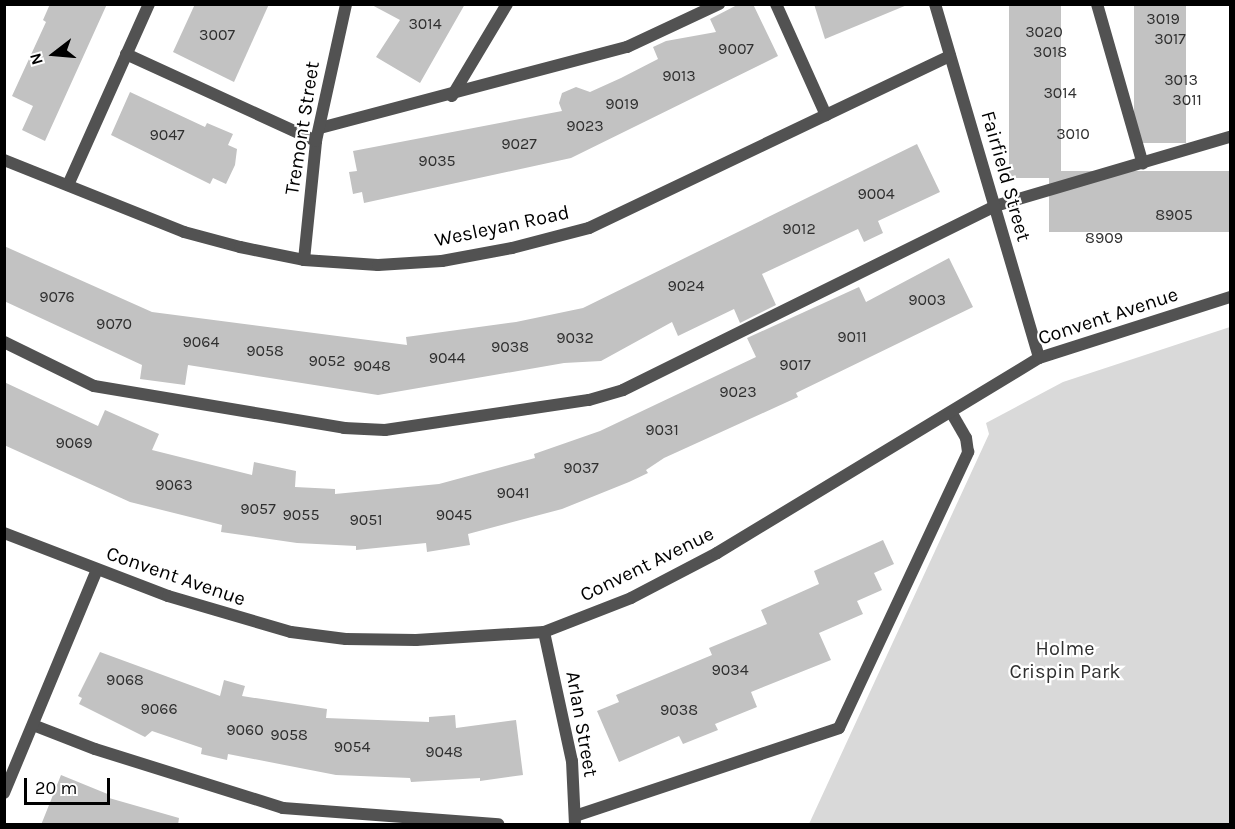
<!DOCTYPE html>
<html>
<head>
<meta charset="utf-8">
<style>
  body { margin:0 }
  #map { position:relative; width:1235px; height:829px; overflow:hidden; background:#fff; font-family:Karla,sans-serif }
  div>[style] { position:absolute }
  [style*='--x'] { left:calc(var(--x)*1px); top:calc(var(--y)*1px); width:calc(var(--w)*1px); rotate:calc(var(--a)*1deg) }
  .green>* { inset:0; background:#d9d9d9 }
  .building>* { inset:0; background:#c2c2c2; transform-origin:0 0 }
  .service>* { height:12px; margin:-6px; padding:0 6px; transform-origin:6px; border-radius:6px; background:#525252 }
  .minor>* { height:12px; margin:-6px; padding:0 6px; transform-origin:6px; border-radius:6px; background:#525252 }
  span { translate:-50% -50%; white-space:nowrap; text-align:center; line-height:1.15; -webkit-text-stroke:4.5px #fff; paint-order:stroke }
  .number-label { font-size:16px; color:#303030 }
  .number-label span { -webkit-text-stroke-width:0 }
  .street-label { font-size:20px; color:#000 }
  .park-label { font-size:20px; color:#303030 }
  .frame { position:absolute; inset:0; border:6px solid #000; pointer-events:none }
  .north { position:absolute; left:24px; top:24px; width:60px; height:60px; -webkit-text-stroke:4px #fff; paint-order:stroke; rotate:254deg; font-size:16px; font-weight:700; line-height:24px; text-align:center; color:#000 }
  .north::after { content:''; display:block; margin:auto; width:21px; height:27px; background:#000; clip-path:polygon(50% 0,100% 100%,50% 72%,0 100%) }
  .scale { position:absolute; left:24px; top:778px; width:86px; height:27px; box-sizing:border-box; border:3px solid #000; border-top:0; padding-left:8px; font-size:18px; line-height:21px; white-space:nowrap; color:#000; -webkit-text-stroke:4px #fff; paint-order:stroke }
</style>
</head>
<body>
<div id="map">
  <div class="green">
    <i style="clip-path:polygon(1230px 327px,1230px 824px,809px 824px,989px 434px,986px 423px,1063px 382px)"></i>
  </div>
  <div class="building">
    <i style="clip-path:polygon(50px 4px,107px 4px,45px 141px,22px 130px,33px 106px,12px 96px,46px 22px,43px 20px)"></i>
    <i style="clip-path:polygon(195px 4px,269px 4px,234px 82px,173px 52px)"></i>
    <i style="clip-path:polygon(370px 4px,465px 4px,420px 83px,376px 57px,400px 20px)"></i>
    <i style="clip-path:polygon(739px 4px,753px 4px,778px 56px,571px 158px,364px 203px,362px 192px,353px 194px,349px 172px,357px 171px,353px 151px,562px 111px,559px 103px,562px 93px,576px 87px,590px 92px,621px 78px,658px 59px,653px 47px,666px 41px,716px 32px,710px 19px)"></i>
    <i style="clip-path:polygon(814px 4px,907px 4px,907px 5px,825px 39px)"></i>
    <i style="left:1009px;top:4px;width:52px;height:174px"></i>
    <i style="left:1134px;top:4px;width:52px;height:139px"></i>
    <i style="clip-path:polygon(130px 92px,205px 127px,207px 123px,233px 134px,228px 145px,237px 149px,235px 165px,226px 184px,213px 178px,210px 184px,111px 135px)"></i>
    <i style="clip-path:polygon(917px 144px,940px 192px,878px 221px,883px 233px,864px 242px,858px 229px,762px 274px,776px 305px,740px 323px,734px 309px,678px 336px,672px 322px,601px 361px,564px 363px,378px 395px,188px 365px,185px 385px,140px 379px,142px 365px,4px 301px,4px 246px,152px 312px,407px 345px,406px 337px,516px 322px,583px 308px)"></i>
    <i style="left:1230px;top:171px;width:61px;height:181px;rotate:90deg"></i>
    <i style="clip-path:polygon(949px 258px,973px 307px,796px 393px,798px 397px,664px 458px,646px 470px,648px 473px,629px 482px,562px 509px,468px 534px,470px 545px,427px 552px,426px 543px,356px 550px,356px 546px,297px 543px,221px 532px,222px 525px,130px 502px,4px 445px,4px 382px,98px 426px,105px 410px,159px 434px,152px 450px,252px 475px,254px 462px,296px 471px,295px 487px,335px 489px,335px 494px,439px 484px,535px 458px,534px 454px,600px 431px,756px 357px,747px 338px,859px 287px,866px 302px)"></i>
    <i style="clip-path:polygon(883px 540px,894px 564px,874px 573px,882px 590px,857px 601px,863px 614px,819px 633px,831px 660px,751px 692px,757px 707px,715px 724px,718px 730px,683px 744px,679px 736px,619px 762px,597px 711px,619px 702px,616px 695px,712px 655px,709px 648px,767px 624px,761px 610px,819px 584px,814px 571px)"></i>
    <i style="clip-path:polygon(100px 652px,220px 696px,224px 680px,245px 686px,242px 696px,327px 709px,326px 718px,429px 722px,429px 717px,455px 715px,456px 728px,516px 720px,523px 775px,480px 781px,480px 778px,411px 782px,410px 778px,336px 775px,228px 754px,227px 760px,201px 754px,202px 748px,152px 731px,145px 737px,79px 704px,82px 698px,78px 696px)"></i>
    <i style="clip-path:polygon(61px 775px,110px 795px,109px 798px,179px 818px,178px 825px,41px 825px)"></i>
  </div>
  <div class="service">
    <i style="--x:776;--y:4;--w:122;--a:65.8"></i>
    <i style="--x:1097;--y:4;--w:166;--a:74"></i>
    <i style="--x:126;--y:54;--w:209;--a:24.6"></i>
    <i style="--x:452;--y:96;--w:107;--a:-59.1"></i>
    <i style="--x:320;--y:128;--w:318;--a:-14.8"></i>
    <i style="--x:627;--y:47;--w:102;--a:-25.1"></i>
    <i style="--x:68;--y:185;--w:198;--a:-65.9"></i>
    <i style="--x:4;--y:342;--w:100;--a:26.1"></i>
    <i style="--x:94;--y:386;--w:254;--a:9.5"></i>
    <i style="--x:344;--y:428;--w:41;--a:2.8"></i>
    <i style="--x:385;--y:430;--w:206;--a:-8.4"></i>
    <i style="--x:589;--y:400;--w:35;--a:-16"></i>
    <i style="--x:623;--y:390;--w:415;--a:-26.3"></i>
    <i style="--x:995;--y:206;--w:245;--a:-16.4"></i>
    <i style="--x:33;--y:725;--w:66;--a:21.2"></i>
    <i style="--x:95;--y:749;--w:197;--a:17.4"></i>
    <i style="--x:283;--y:808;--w:216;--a:4.3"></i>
    <i style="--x:575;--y:816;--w:278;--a:-18.4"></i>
    <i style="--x:839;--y:728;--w:305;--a:-64.9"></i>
    <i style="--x:968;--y:452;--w:14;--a:-98"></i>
    <i style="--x:966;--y:438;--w:30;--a:-120"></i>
  </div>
  <div class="minor">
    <i style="--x:935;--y:4;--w:369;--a:73.6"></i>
    <i style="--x:4;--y:160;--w:194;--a:21.8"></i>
    <i style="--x:184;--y:232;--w:58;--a:15"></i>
    <i style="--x:240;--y:247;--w:65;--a:11.5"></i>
    <i style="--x:304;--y:260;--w:74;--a:3.9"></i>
    <i style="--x:378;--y:265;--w:64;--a:-3.6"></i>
    <i style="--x:442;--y:261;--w:71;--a:-10.5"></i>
    <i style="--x:512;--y:248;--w:80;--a:-14.6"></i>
    <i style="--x:589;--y:228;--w:400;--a:-25.5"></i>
    <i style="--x:304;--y:260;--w:120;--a:-84.2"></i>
    <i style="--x:316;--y:141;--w:140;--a:-77.6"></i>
    <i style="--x:4;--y:533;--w:176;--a:21"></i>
    <i style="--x:168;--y:596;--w:128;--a:16.3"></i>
    <i style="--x:291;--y:632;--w:55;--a:7.3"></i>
    <i style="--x:346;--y:639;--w:70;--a:0.8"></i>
    <i style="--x:416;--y:640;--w:128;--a:-3.6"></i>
    <i style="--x:544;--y:632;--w:93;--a:-21.3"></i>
    <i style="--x:631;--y:598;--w:97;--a:-27.6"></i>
    <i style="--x:717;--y:553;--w:376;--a:-31.2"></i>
    <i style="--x:1039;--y:358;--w:201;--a:-17.7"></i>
    <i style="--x:544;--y:632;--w:132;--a:77.8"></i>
    <i style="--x:572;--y:761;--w:63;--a:87.3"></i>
    <i style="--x:4;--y:793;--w:242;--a:-67.4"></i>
  </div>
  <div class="number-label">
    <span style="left:1163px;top:19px">3019</span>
    <span style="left:425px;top:24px">3014</span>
    <span style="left:1044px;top:32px">3020</span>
    <span style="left:217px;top:35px">3007</span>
    <span style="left:1170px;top:39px">3017</span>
    <span style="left:736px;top:49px">9007</span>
    <span style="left:1050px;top:52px">3018</span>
    <span style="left:679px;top:76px">9013</span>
    <span style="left:1181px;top:80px">3013</span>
    <span style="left:1060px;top:93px">3014</span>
    <span style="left:1187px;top:100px">3011</span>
    <span style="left:622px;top:104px">9019</span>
    <span style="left:585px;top:126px">9023</span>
    <span style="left:1073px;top:134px">3010</span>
    <span style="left:167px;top:135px">9047</span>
    <span style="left:519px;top:144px">9027</span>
    <span style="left:437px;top:161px">9035</span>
    <span style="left:876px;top:194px">9004</span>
    <span style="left:1174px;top:215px">8905</span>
    <span style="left:799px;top:229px">9012</span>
    <span style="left:1104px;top:238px">8909</span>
    <span style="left:686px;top:286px">9024</span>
    <span style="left:57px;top:297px">9076</span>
    <span style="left:927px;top:300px">9003</span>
    <span style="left:114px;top:324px">9070</span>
    <span style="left:852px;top:337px">9011</span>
    <span style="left:575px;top:338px">9032</span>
    <span style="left:201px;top:342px">9064</span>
    <span style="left:510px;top:347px">9038</span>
    <span style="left:265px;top:351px">9058</span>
    <span style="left:447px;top:358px">9044</span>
    <span style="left:327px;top:361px">9052</span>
    <span style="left:795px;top:365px">9017</span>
    <span style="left:372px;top:366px">9048</span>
    <span style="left:738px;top:392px">9023</span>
    <span style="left:662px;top:430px">9031</span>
    <span style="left:74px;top:443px">9069</span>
    <span style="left:581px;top:468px">9037</span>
    <span style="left:174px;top:485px">9063</span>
    <span style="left:513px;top:493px">9041</span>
    <span style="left:258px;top:509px">9057</span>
    <span style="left:301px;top:515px">9055</span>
    <span style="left:454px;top:515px">9045</span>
    <span style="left:366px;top:520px">9051</span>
    <span style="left:730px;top:670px">9034</span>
    <span style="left:125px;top:680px">9068</span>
    <span style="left:159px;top:709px">9066</span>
    <span style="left:679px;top:710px">9038</span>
    <span style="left:245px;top:730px">9060</span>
    <span style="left:289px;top:735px">9058</span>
    <span style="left:352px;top:747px">9054</span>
    <span style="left:444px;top:752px">9048</span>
  </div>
  <div class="street-label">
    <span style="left:302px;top:128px;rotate:-81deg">Tremont Street</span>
    <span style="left:1006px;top:176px;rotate:74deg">Fairfield Street</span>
    <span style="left:502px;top:226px;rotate:-12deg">Wesleyan Road</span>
    <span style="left:1108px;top:316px;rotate:-18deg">Convent Avenue</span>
    <span style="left:647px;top:564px;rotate:-26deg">Convent Avenue</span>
    <span style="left:176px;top:576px;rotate:19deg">Convent Avenue</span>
    <span style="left:582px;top:724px;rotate:80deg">Arlan Street</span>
  </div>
  <div class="park-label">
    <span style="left:1065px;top:660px">Holme<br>Crispin Park</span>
  </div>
  <div class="frame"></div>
  <div class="north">N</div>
  <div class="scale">20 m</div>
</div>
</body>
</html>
